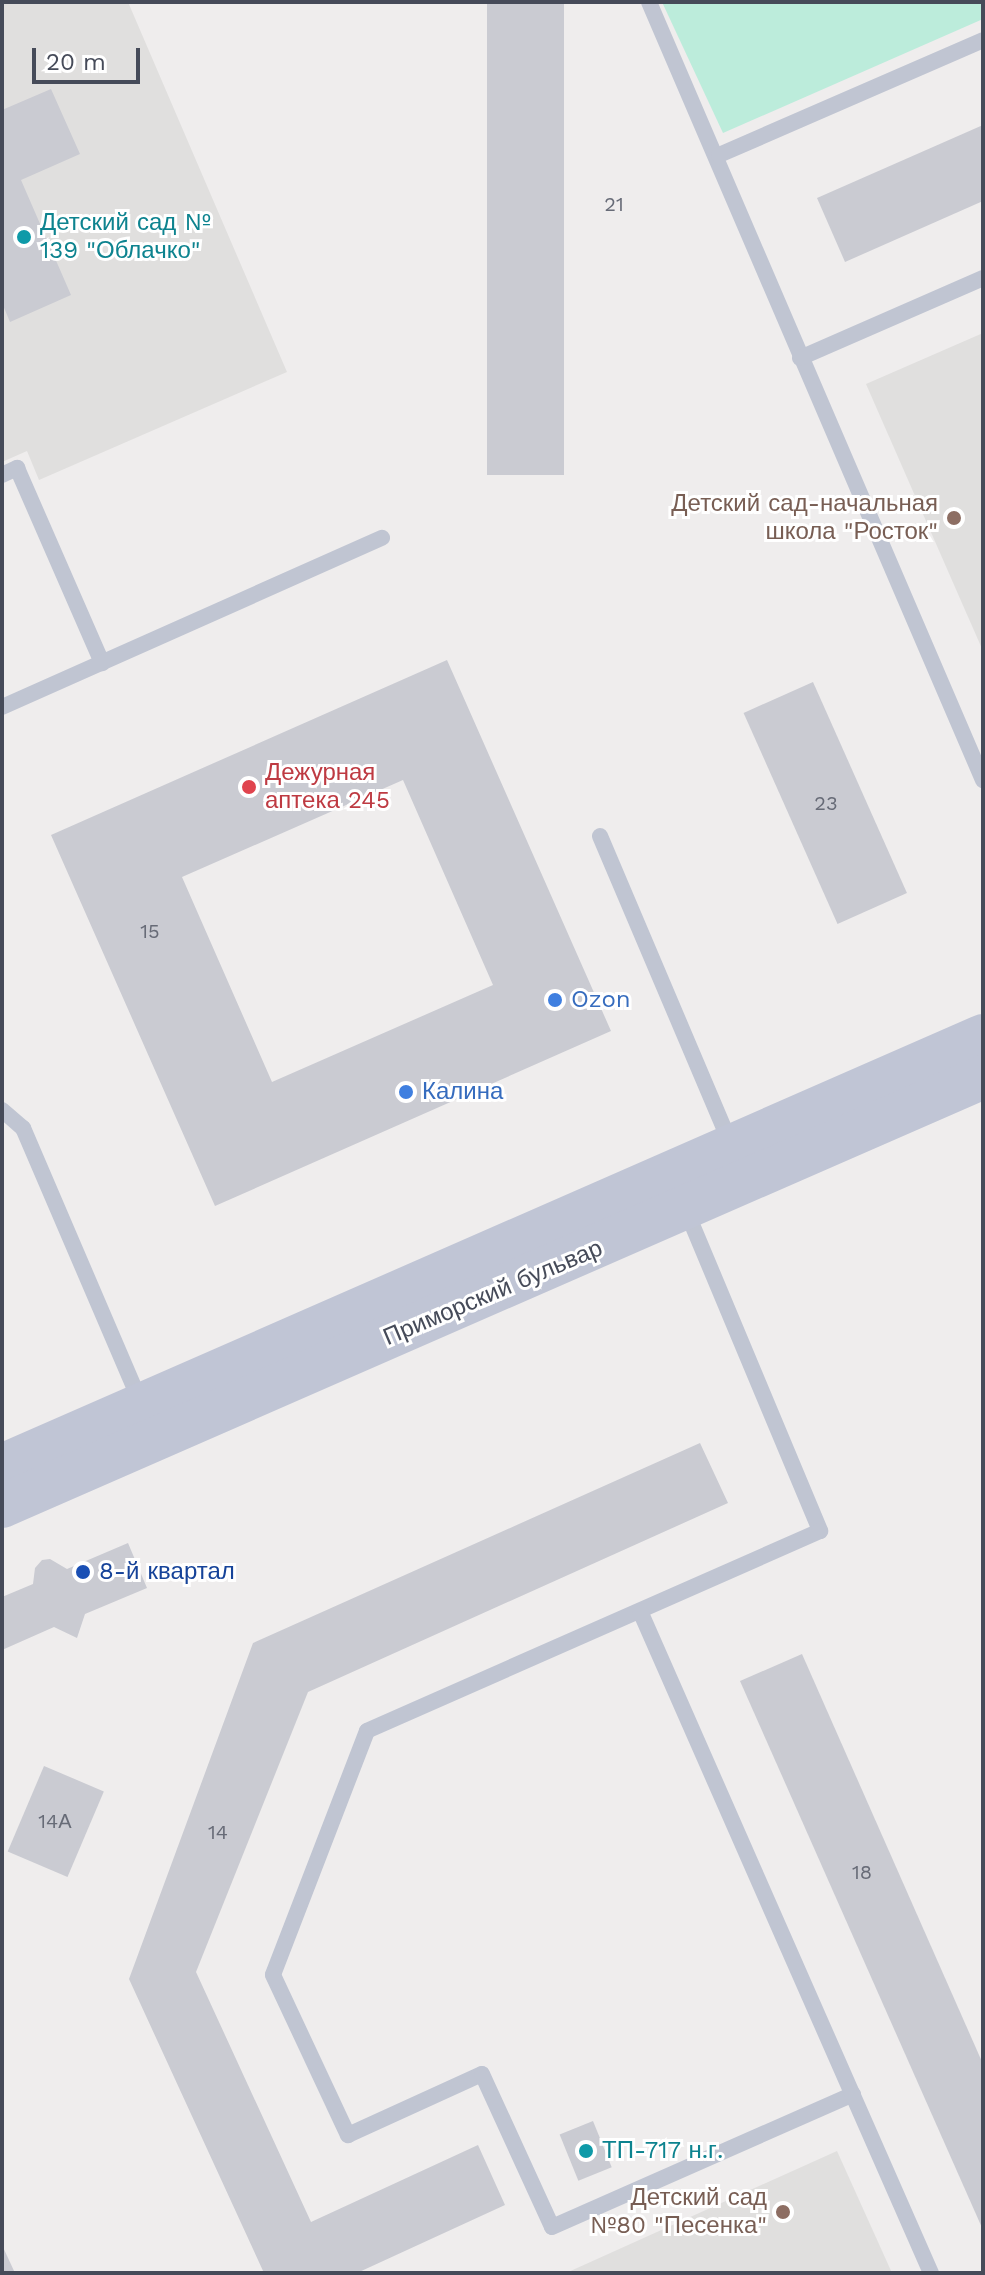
<!DOCTYPE html>
<html>
<head>
<meta charset="utf-8">
<style>
  body { margin:0 }
  #map { position:relative; width:985px; height:2275px; overflow:hidden; background:#efeded; font-family:"Work Sans",sans-serif }
  div>[style] { position:absolute }
  [style*='--x'] { left:calc(var(--x)*1px); top:calc(var(--y)*1px); width:calc(var(--w)*1px); rotate:calc(var(--a)*1deg) }
  .education>* { inset:0; background:#e0dfde }
  .green>* { inset:0; background:#bcecdb }
  .building>* { inset:0; background:#cacbd2; transform-origin:0 0 }
  .lane>* { height:16px; margin:-8px; padding:0 8px; transform-origin:8px; border-radius:8px; background:#c0c5d2 }
  .secondary>* { height:44px; margin:-22px; padding:0 22px; transform-origin:22px; border-radius:22px; background:#c0c5d5 }
  .dots>* { width:22px; height:22px; translate:-50% -50%; box-sizing:border-box; border:4px solid #fff; border-radius:50% }
  span { translate:-50% -50%; white-space:nowrap; text-align:center; line-height:1.15; -webkit-text-stroke:6px #fff; paint-order:stroke }
  .number-label { font-size:20px; color:#676b77 }
  .number-label span { -webkit-text-stroke-width:0 }
  .culture-label { font-size:24px; color:#0d838f }
  .left { translate:0 -50%; text-align:left }
  .education-label { font-size:24px; color:#785e54 }
  .right { translate:-100% -50%; text-align:right }
  .health-label { font-size:24px; color:#be3a42 }
  .shop-label { font-size:24px; color:#366cbe }
  .street-label { font-size:24px; color:#464b59 }
  .transit-label { font-size:24px; color:#164399 }
  .frame { position:absolute; inset:0; border:4px solid #464b59; pointer-events:none }
  .scale { position:absolute; left:32px; top:48px; width:108px; height:36px; box-sizing:border-box; border:4px solid #464b59; border-top:0; padding-left:10px; font-size:24px; line-height:28px; white-space:nowrap; color:#464b59; -webkit-text-stroke:6px #fff; paint-order:stroke }
</style>
</head>
<body>
<div id="map">
  <div class="education">
    <i style="clip-path:polygon(2px 2px,128px 2px,287px 372px,39px 480px,27px 451px,2px 462px)"></i>
    <i style="clip-path:polygon(983px 333px,983px 651px,866px 384px)"></i>
    <i style="clip-path:polygon(837px 2151px,892px 2273px,566px 2273px)"></i>
  </div>
  <div class="green">
    <i style="clip-path:polygon(662px 2px,983px 2px,983px 19px,723px 133px)"></i>
  </div>
  <div class="building">
    <i style="left:487px;top:2px;width:77px;height:473px"></i>
    <i style="clip-path:polygon(51px 89px,80px 154px,21px 180px,71px 295px,10px 322px,2px 303px,2px 110px)"></i>
    <i style="clip-path:polygon(983px 125px,983px 201px,845px 262px,817px 198px)"></i>
    <i style="clip-path:polygon(evenodd,447px 660px,611px 1031px,215px 1206px,51px 835px,447px 660px,403px 780px,493px 985px,272px 1082px,182px 877px,403px 780px)"></i>
    <i style="left:813px;top:682px;width:231px;height:76px;rotate:66deg"></i>
    <i style="clip-path:polygon(700px 1443px,728px 1503px,308px 1692px,196px 1972px,311px 2222px,478px 2145px,505px 2205px,357px 2273px,264px 2273px,129px 1979px,253px 1643px)"></i>
    <i style="clip-path:polygon(128px 1543px,147px 1588px,85px 1614px,77px 1638px,54px 1627px,2px 1650px,2px 1597px,33px 1584px,35px 1568px,42px 1560px,50px 1559px,67px 1569px)"></i>
    <i style="clip-path:polygon(802px 1654px,983px 2064px,983px 2230px,740px 1681px)"></i>
    <i style="left:44px;top:1766px;width:65px;height:93px;rotate:23deg"></i>
    <i style="left:593px;top:2121px;width:50px;height:36px;rotate:68deg"></i>
    <i style="clip-path:polygon(2px 2245px,15px 2273px,2px 2273px)"></i>
  </div>
  <div class="lane">
    <i style="--x:649;--y:2;--w:847;--a:66.77"></i>
    <i style="--x:719;--y:155;--w:288;--a:-23.5"></i>
    <i style="--x:800;--y:358;--w:200;--a:-23.6"></i>
    <i style="--x:2;--y:475;--w:17;--a:-25"></i>
    <i style="--x:17;--y:468;--w:213;--a:66.4"></i>
    <i style="--x:2;--y:707;--w:416;--a:-24"></i>
    <i style="--x:600;--y:836;--w:336;--a:67"></i>
    <i style="--x:2;--y:1110;--w:28;--a:41"></i>
    <i style="--x:23;--y:1128;--w:299;--a:66.8"></i>
    <i style="--x:686;--y:1210;--w:348;--a:67.3"></i>
    <i style="--x:820;--y:1531;--w:495;--a:156.2"></i>
    <i style="--x:367;--y:1731;--w:261;--a:111.1"></i>
    <i style="--x:273;--y:1975;--w:177;--a:64.9"></i>
    <i style="--x:348;--y:2135;--w:147;--a:-24.5"></i>
    <i style="--x:482;--y:2074;--w:168;--a:65.4"></i>
    <i style="--x:552;--y:2227;--w:329;--a:-23.8"></i>
    <i style="--x:640;--y:1611;--w:723;--a:66.27"></i>
  </div>
  <div class="secondary">
    <i style="--x:2;--y:1466;--w:1071;--a:-23.67"></i>
    <i style="--x:2;--y:1506;--w:1071;--a:-23.62"></i>
  </div>
  <div class="dots">
    <i style="left:24px;top:237px;background:#0f9aa8"></i>
    <i style="left:954px;top:518px;background:#8d6e63"></i>
    <i style="left:249px;top:787px;background:#e0444e"></i>
    <i style="left:555px;top:1000px;background:#3f7fe0"></i>
    <i style="left:406px;top:1092px;background:#3f7fe0"></i>
    <i style="left:83px;top:1572px;background:#1a4fb4"></i>
    <i style="left:586px;top:2151px;background:#0f9aa8"></i>
    <i style="left:783px;top:2212px;background:#8d6e63"></i>
  </div>
  <div class="number-label">
    <span style="left:614px;top:204px">21</span>
    <span style="left:826px;top:803px">23</span>
    <span style="left:150px;top:931px">15</span>
    <span style="left:55px;top:1821px">14А</span>
    <span style="left:218px;top:1832px">14</span>
    <span style="left:862px;top:1872px">18</span>
  </div>
  <div class="culture-label">
    <span class="left" style="left:40px;top:237px">Детский сад №<br>139 "Облачко"</span>
    <span class="left" style="left:602px;top:2151px">ТП-717 н.г.</span>
  </div>
  <div class="education-label">
    <span class="right" style="left:938px;top:518px">Детский сад-начальная<br>школа "Росток"</span>
    <span class="right" style="left:767px;top:2212px">Детский сад<br>№80 "Песенка"</span>
  </div>
  <div class="health-label">
    <span class="left" style="left:265px;top:787px">Дежурная<br>аптека 245</span>
  </div>
  <div class="shop-label">
    <span class="left" style="left:571px;top:1000px">Ozon</span>
    <span class="left" style="left:422px;top:1092px">Калина</span>
  </div>
  <div class="street-label">
    <span style="left:493px;top:1293px;rotate:-23deg">Приморский бульвар</span>
  </div>
  <div class="transit-label">
    <span class="left" style="left:99px;top:1572px">8-й квартал</span>
  </div>
  <div class="frame"></div>
  <div class="scale">20 m</div>
</div>
</body>
</html>
